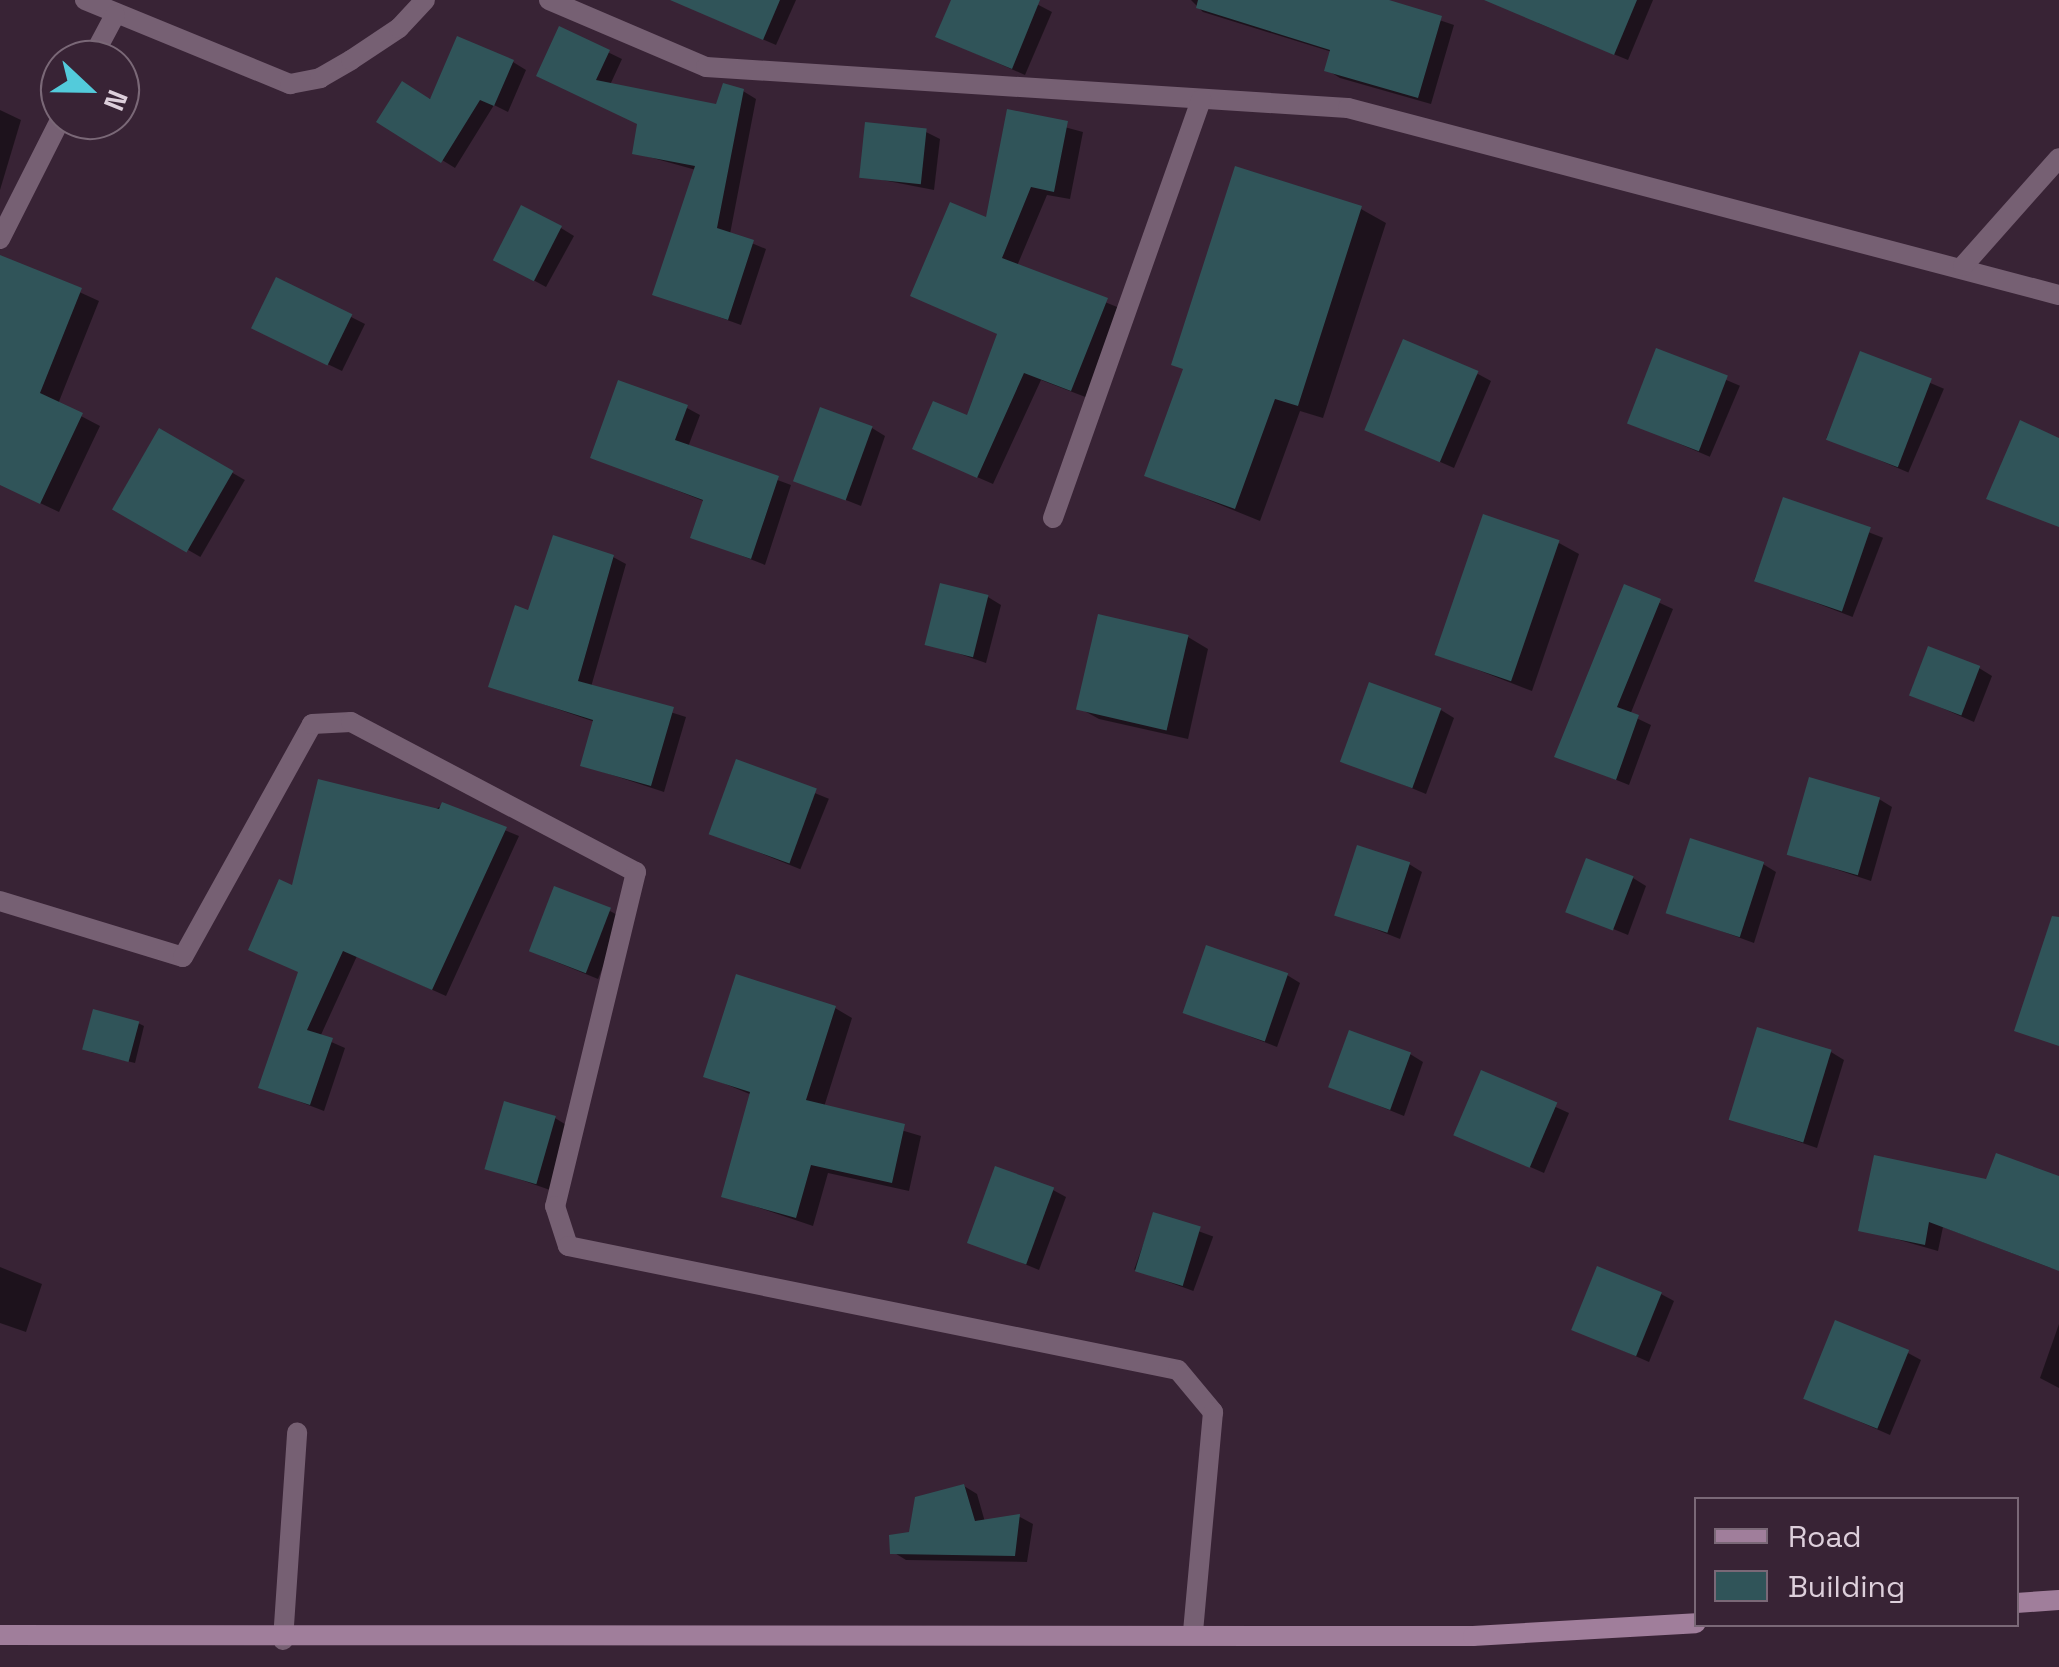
<!DOCTYPE html>
<html>
<head>
<meta charset="utf-8">
<style>
  body { margin:0 }
  #map { position:relative; width:2059px; height:1667px; overflow:hidden; background:#382335; font-family:"Space Grotesk",sans-serif }
  div>[style] { position:absolute }
  [style*='--x'] { left:calc(var(--x)*1px); top:calc(var(--y)*1px); width:calc(var(--w)*1px); rotate:calc(var(--a)*1deg) }
  .shadow>* { inset:0; background:#0007; transform-origin:0 0 }
  .building>* { inset:0; background:#305459; transform-origin:0 0 }
  .street>* { height:20px; margin:-10px; padding:0 10px; transform-origin:10px; border-radius:10px; background:#766073 }
  .secondary>* { height:20px; margin:-10px; padding:0 10px; transform-origin:10px; border-radius:10px; background:#a07e9b }
  span { translate:-50% -50%; white-space:nowrap; text-align:center; line-height:1.15; -webkit-text-stroke:8px #382335; paint-order:stroke }
  .legend { position:absolute; left:1694px; top:1497px; width:325px; height:130px; box-sizing:border-box; background:#382335; border:2px solid #7a6877; margin:0; padding:12px 18px; list-style:none; font-size:30px; color:#ddcfdb }
  .legend li { display:flex; align-items:center; gap:20px; height:50px }
  .legend b { width:50px; border:2px solid #7a6877 }
  .north { position:absolute; left:40px; top:40px; width:100px; height:100px; box-sizing:border-box; background:#382335; border:2px solid #7a6877; border-radius:50%; rotate:112deg; font-size:28px; font-weight:700; line-height:40px; text-align:center; color:#ddcfdb }
  .north::after { content:''; display:block; margin:auto; width:35px; height:45px; background:#53cbdb; clip-path:polygon(50% 0,100% 100%,50% 72%,0 100%) }
</style>
</head>
<body>
<div id="map">
  <div class="shadow">
    <i style="clip-path:polygon(703px 0,796px 0,776px 45px,711px 17px)"></i>
    <i style="clip-path:polygon(953px 0,1029px 0,1052px 12px,1025px 75px,952px 43px)"></i>
    <i style="clip-path:polygon(1191px 0,1380px 0,1454px 25px,1431px 104px,1340px 78px,1327px 70px,1332px 52px,1203px 12px)"></i>
    <i style="clip-path:polygon(1531px 0,1653px 0,1628px 60px,1538px 23px)"></i>
    <i style="clip-path:polygon(560px 29px,622px 59px,610px 85px,718px 106px,743px 91px,756px 99px,730px 234px,766px 249px,741px 325px,655px 294px,696px 170px,635px 153px,640px 124px,552px 82px)"></i>
    <i style="clip-path:polygon(513px 62px,526px 70px,508px 112px,494px 105px,455px 168px,379px 121px)"></i>
    <i style="clip-path:polygon(0 110px,21px 120px,0 190px)"></i>
    <i style="clip-path:polygon(1009px 112px,1083px 132px,1070px 199px,1047px 195px,1017px 266px,1122px 309px,1088px 398px,1041px 380px,993px 484px,931px 457px,968px 419px,1000px 335px,913px 295px,988px 220px)"></i>
    <i style="clip-path:polygon(926px 132px,940px 139px,934px 190px,862px 176px)"></i>
    <i style="clip-path:polygon(1237px 169px,1361px 209px,1386px 223px,1323px 418px,1300px 411px,1260px 521px,1147px 475px,1185px 370px)"></i>
    <i style="clip-path:polygon(561px 228px,574px 236px,546px 287px,495px 259px)"></i>
    <i style="clip-path:polygon(20px 265px,99px 301px,58px 404px,100px 426px,59px 512px,0 484px,0 314px)"></i>
    <i style="clip-path:polygon(278px 280px,365px 324px,342px 371px,267px 335px)"></i>
    <i style="left:1658px;top:351px;width:89px;height:77px;rotate:23deg"></i>
    <i style="left:1862px;top:354px;width:89px;height:91px;rotate:23deg"></i>
    <i style="clip-path:polygon(1478px 374px,1491px 381px,1454px 468px,1381px 436px)"></i>
    <i style="clip-path:polygon(687px 408px,700px 415px,688px 447px,791px 485px,765px 565px,694px 537px,706px 502px,593px 457px)"></i>
    <i style="clip-path:polygon(872px 428px,885px 436px,861px 506px,798px 481px)"></i>
    <i style="left:160px;top:431px;width:98px;height:89px;rotate:30deg"></i>
    <i style="left:1785px;top:500px;width:105px;height:85px;rotate:21deg"></i>
    <i style="clip-path:polygon(1559px 543px,1579px 554px,1532px 691px,1437px 654px)"></i>
    <i style="clip-path:polygon(613px 557px,626px 564px,591px 687px,686px 717px,664px 792px,582px 765px,595px 722px,491px 686px,530px 613px)"></i>
    <i style="clip-path:polygon(1625px 587px,1673px 609px,1630px 715px,1651px 725px,1629px 785px,1557px 756px)"></i>
    <i style="clip-path:polygon(988px 597px,1001px 605px,986px 663px,928px 643px)"></i>
    <i style="clip-path:polygon(1188px 637px,1208px 649px,1188px 739px,1099px 719px,1079px 708px)"></i>
    <i style="clip-path:polygon(1979px 668px,1992px 676px,1974px 722px,1912px 695px)"></i>
    <i style="clip-path:polygon(1441px 710px,1454px 718px,1426px 794px,1343px 760px)"></i>
    <i style="left:738px;top:762px;width:98px;height:76px;rotate:22deg"></i>
    <i style="clip-path:polygon(1879px 799px,1892px 807px,1871px 881px,1790px 854px)"></i>
    <i style="clip-path:polygon(443px 805px,519px 836px,446px 996px,357px 956px,320px 1037px,345px 1048px,324px 1111px,261px 1087px,300px 972px,294px 888px)"></i>
    <i style="clip-path:polygon(1409px 864px,1422px 872px,1400px 939px,1337px 914px)"></i>
    <i style="clip-path:polygon(1763px 864px,1776px 872px,1754px 943px,1669px 912px)"></i>
    <i style="clip-path:polygon(1633px 878px,1646px 886px,1628px 935px,1569px 911px)"></i>
    <i style="clip-path:polygon(610px 911px,623px 918px,598px 979px,544px 957px)"></i>
    <i style="clip-path:polygon(1287px 975px,1300px 983px,1277px 1047px,1186px 1012px)"></i>
    <i style="clip-path:polygon(835px 1008px,852px 1018px,824px 1107px,921px 1136px,909px 1191px,828px 1173px,813px 1226px,724px 1196px,752px 1095px,706px 1076px)"></i>
    <i style="clip-path:polygon(138px 1023px,144px 1026px,135px 1063px,91px 1052px)"></i>
    <i style="clip-path:polygon(1831px 1052px,1844px 1060px,1817px 1148px,1732px 1119px)"></i>
    <i style="clip-path:polygon(1410px 1054px,1423px 1062px,1404px 1116px,1332px 1087px)"></i>
    <i style="clip-path:polygon(1482px 1074px,1569px 1113px,1544px 1173px,1470px 1141px)"></i>
    <i style="clip-path:polygon(555px 1118px,568px 1126px,550px 1190px,487px 1168px)"></i>
    <i style="clip-path:polygon(2059px 1179px,2059px 1247px,2051px 1268px,1943px 1227px,1938px 1251px,1861px 1229px,1988px 1182px)"></i>
    <i style="clip-path:polygon(1053px 1190px,1066px 1197px,1039px 1270px,969px 1241px)"></i>
    <i style="left:1154px;top:1215px;width:63px;height:58px;rotate:20deg"></i>
    <i style="clip-path:polygon(0 1267px,42px 1284px,26px 1332px,0 1323px)"></i>
    <i style="clip-path:polygon(1661px 1294px,1674px 1301px,1649px 1362px,1574px 1329px)"></i>
    <i style="clip-path:polygon(2059px 1324px,2059px 1388px,2040px 1378px)"></i>
    <i style="clip-path:polygon(1908px 1353px,1921px 1360px,1890px 1435px,1806px 1398px)"></i>
    <i style="clip-path:polygon(964px 1486px,977px 1494px,985px 1522px,1020px 1517px,1033px 1524px,1027px 1562px,906px 1560px,893px 1552px)"></i>
  </div>
  <div class="building">
    <i style="clip-path:polygon(670px 0,780px 0,763px 40px)"></i>
    <i style="clip-path:polygon(951px 0,1040px 0,1012px 69px,935px 37px)"></i>
    <i style="clip-path:polygon(1198px 0,1389px 0,1442px 16px,1418px 98px,1324px 71px,1330px 50px,1196px 8px)"></i>
    <i style="clip-path:polygon(1484px 0,1637px 0,1614px 55px)"></i>
    <i style="clip-path:polygon(559px 26px,610px 50px,596px 80px,716px 104px,723px 83px,744px 89px,717px 228px,754px 240px,728px 320px,652px 295px,695px 166px,632px 154px,637px 124px,536px 76px)"></i>
    <i style="clip-path:polygon(457px 36px,514px 60px,494px 106px,480px 100px,441px 163px,376px 122px,402px 81px,430px 99px)"></i>
    <i style="clip-path:polygon(1007px 109px,1068px 121px,1054px 192px,1031px 187px,1002px 258px,1108px 298px,1071px 391px,1024px 373px,977px 478px,912px 449px,933px 401px,967px 415px,997px 334px,910px 296px,950px 202px,986px 217px)"></i>
    <i style="left:865px;top:122px;width:62px;height:56px;rotate:6deg"></i>
    <i style="clip-path:polygon(1235px 166px,1362px 206px,1298px 406px,1275px 399px,1235px 509px,1144px 476px,1183px 369px,1171px 365px)"></i>
    <i style="left:521px;top:205px;width:46px;height:62px;rotate:27deg"></i>
    <i style="clip-path:polygon(0 255px,82px 288px,40px 393px,83px 413px,40px 504px,0 485px)"></i>
    <i style="left:276px;top:277px;width:85px;height:57px;rotate:26deg"></i>
    <i style="left:1403px;top:339px;width:82px;height:99px;rotate:23deg"></i>
    <i style="left:1656px;top:348px;width:77px;height:81px;rotate:21deg"></i>
    <i style="left:1860px;top:351px;width:77px;height:95px;rotate:21deg"></i>
    <i style="clip-path:polygon(618px 380px,688px 405px,675px 440px,779px 476px,751px 559px,690px 538px,703px 500px,590px 458px)"></i>
    <i style="left:820px;top:407px;width:56px;height:79px;rotate:20deg"></i>
    <i style="clip-path:polygon(2020px 420px,2059px 438px,2059px 527px,1986px 499px)"></i>
    <i style="left:159px;top:428px;width:86px;height:94px;rotate:30deg"></i>
    <i style="left:1783px;top:497px;width:93px;height:89px;rotate:19deg"></i>
    <i style="left:1483px;top:514px;width:81px;height:149px;rotate:19deg"></i>
    <i style="clip-path:polygon(553px 535px,614px 555px,578px 681px,674px 707px,651px 786px,580px 766px,593px 720px,488px 687px,515px 605px,528px 610px)"></i>
    <i style="left:940px;top:583px;width:50px;height:64px;rotate:14deg"></i>
    <i style="clip-path:polygon(1624px 584px,1661px 599px,1617px 707px,1639px 715px,1616px 780px,1554px 757px)"></i>
    <i style="left:1098px;top:614px;width:93px;height:98px;rotate:13deg"></i>
    <i style="left:1928px;top:646px;width:56px;height:53px;rotate:21deg"></i>
    <i style="left:1369px;top:682px;width:77px;height:85px;rotate:20deg"></i>
    <i style="left:736px;top:759px;width:86px;height:80px;rotate:20deg"></i>
    <i style="left:1809px;top:777px;width:74px;height:81px;rotate:16deg"></i>
    <i style="clip-path:polygon(318px 779px,439px 809px,442px 802px,507px 827px,432px 990px,343px 951px,307px 1030px,333px 1038px,310px 1105px,258px 1088px,298px 972px,248px 950px,279px 879px,292px 885px)"></i>
    <i style="left:1690px;top:838px;width:78px;height:79px;rotate:18deg"></i>
    <i style="left:1357px;top:845px;width:56px;height:74px;rotate:18deg"></i>
    <i style="left:1586px;top:858px;width:51px;height:58px;rotate:21deg"></i>
    <i style="left:554px;top:886px;width:61px;height:70px;rotate:21deg"></i>
    <i style="clip-path:polygon(2052px 916px,2059px 917px,2059px 1046px,2014px 1031px)"></i>
    <i style="left:1206px;top:945px;width:87px;height:72px;rotate:19deg"></i>
    <i style="clip-path:polygon(736px 974px,836px 1006px,806px 1100px,905px 1124px,892px 1183px,811px 1165px,796px 1218px,721px 1197px,750px 1092px,703px 1077px)"></i>
    <i style="left:93px;top:1009px;width:48px;height:42px;rotate:15deg"></i>
    <i style="left:1757px;top:1027px;width:78px;height:97px;rotate:17deg"></i>
    <i style="left:1349px;top:1030px;width:66px;height:61px;rotate:20deg"></i>
    <i style="left:1481px;top:1070px;width:83px;height:71px;rotate:23deg"></i>
    <i style="left:504px;top:1101px;width:54px;height:71px;rotate:16deg"></i>
    <i style="clip-path:polygon(1996px 1153px,2059px 1176px,2059px 1271px,1929px 1222px,1925px 1245px,1858px 1231px,1874px 1155px,1986px 1179px)"></i>
    <i style="left:995px;top:1166px;width:63px;height:82px;rotate:20deg"></i>
    <i style="left:1153px;top:1212px;width:50px;height:62px;rotate:17deg"></i>
    <i style="left:1597px;top:1266px;width:70px;height:69px;rotate:22deg"></i>
    <i style="left:1835px;top:1320px;width:80px;height:85px;rotate:22deg"></i>
    <i style="clip-path:polygon(964px 1484px,975px 1521px,1020px 1514px,1015px 1556px,890px 1554px,889px 1535px,909px 1532px,915px 1497px)"></i>
  </div>
  <div class="street">
    <i style="--x:85;--y:0;--w:222;--a:22.3"></i>
    <i style="--x:290;--y:84;--w:31;--a:-11"></i>
    <i style="--x:320;--y:78;--w:36;--a:-30"></i>
    <i style="--x:351;--y:60;--w:58;--a:-33.7"></i>
    <i style="--x:399;--y:28;--w:38;--a:-47"></i>
    <i style="--x:549;--y:0;--w:171;--a:23.1"></i>
    <i style="--x:706;--y:67;--w:643;--a:3.65"></i>
    <i style="--x:1348;--y:108;--w:735;--a:14.74"></i>
    <i style="--x:91;--y:60;--w:51;--a:-61.9"></i>
    <i style="--x:0;--y:239;--w:133;--a:-63.2"></i>
    <i style="--x:1963;--y:266;--w:144;--a:-48.4"></i>
    <i style="--x:1053;--y:518;--w:444;--a:-70.5"></i>
    <i style="--x:0;--y:901;--w:191;--a:17"></i>
    <i style="--x:183;--y:957;--w:266;--a:-61"></i>
    <i style="--x:312;--y:724;--w:39;--a:-3"></i>
    <i style="--x:351;--y:722;--w:322;--a:27.8"></i>
    <i style="--x:636;--y:872;--w:344;--a:103.6"></i>
    <i style="--x:555;--y:1206;--w:42;--a:72"></i>
    <i style="--x:568;--y:1246;--w:622;--a:11.49"></i>
    <i style="--x:1178;--y:1370;--w:55;--a:50.2"></i>
    <i style="--x:1213;--y:1412;--w:221;--a:95.2"></i>
    <i style="--x:283;--y:1640;--w:208;--a:-86.1"></i>
  </div>
  <div class="secondary">
    <i style="--x:2016;--y:1603;--w:43;--a:-4"></i>
    <i style="--x:0;--y:1635;--w:1473;--a:0.04"></i>
    <i style="--x:1473;--y:1636;--w:223;--a:-3.3"></i>
  </div>
  <ul class="legend">
  <li><b style="height:12px;background:#a07e9b"></b>Road</li>
  <li><b style="height:28px;background:#305459"></b>Building</li>
  </ul>
  <div class="north">N</div>
</div>
</body>
</html>
